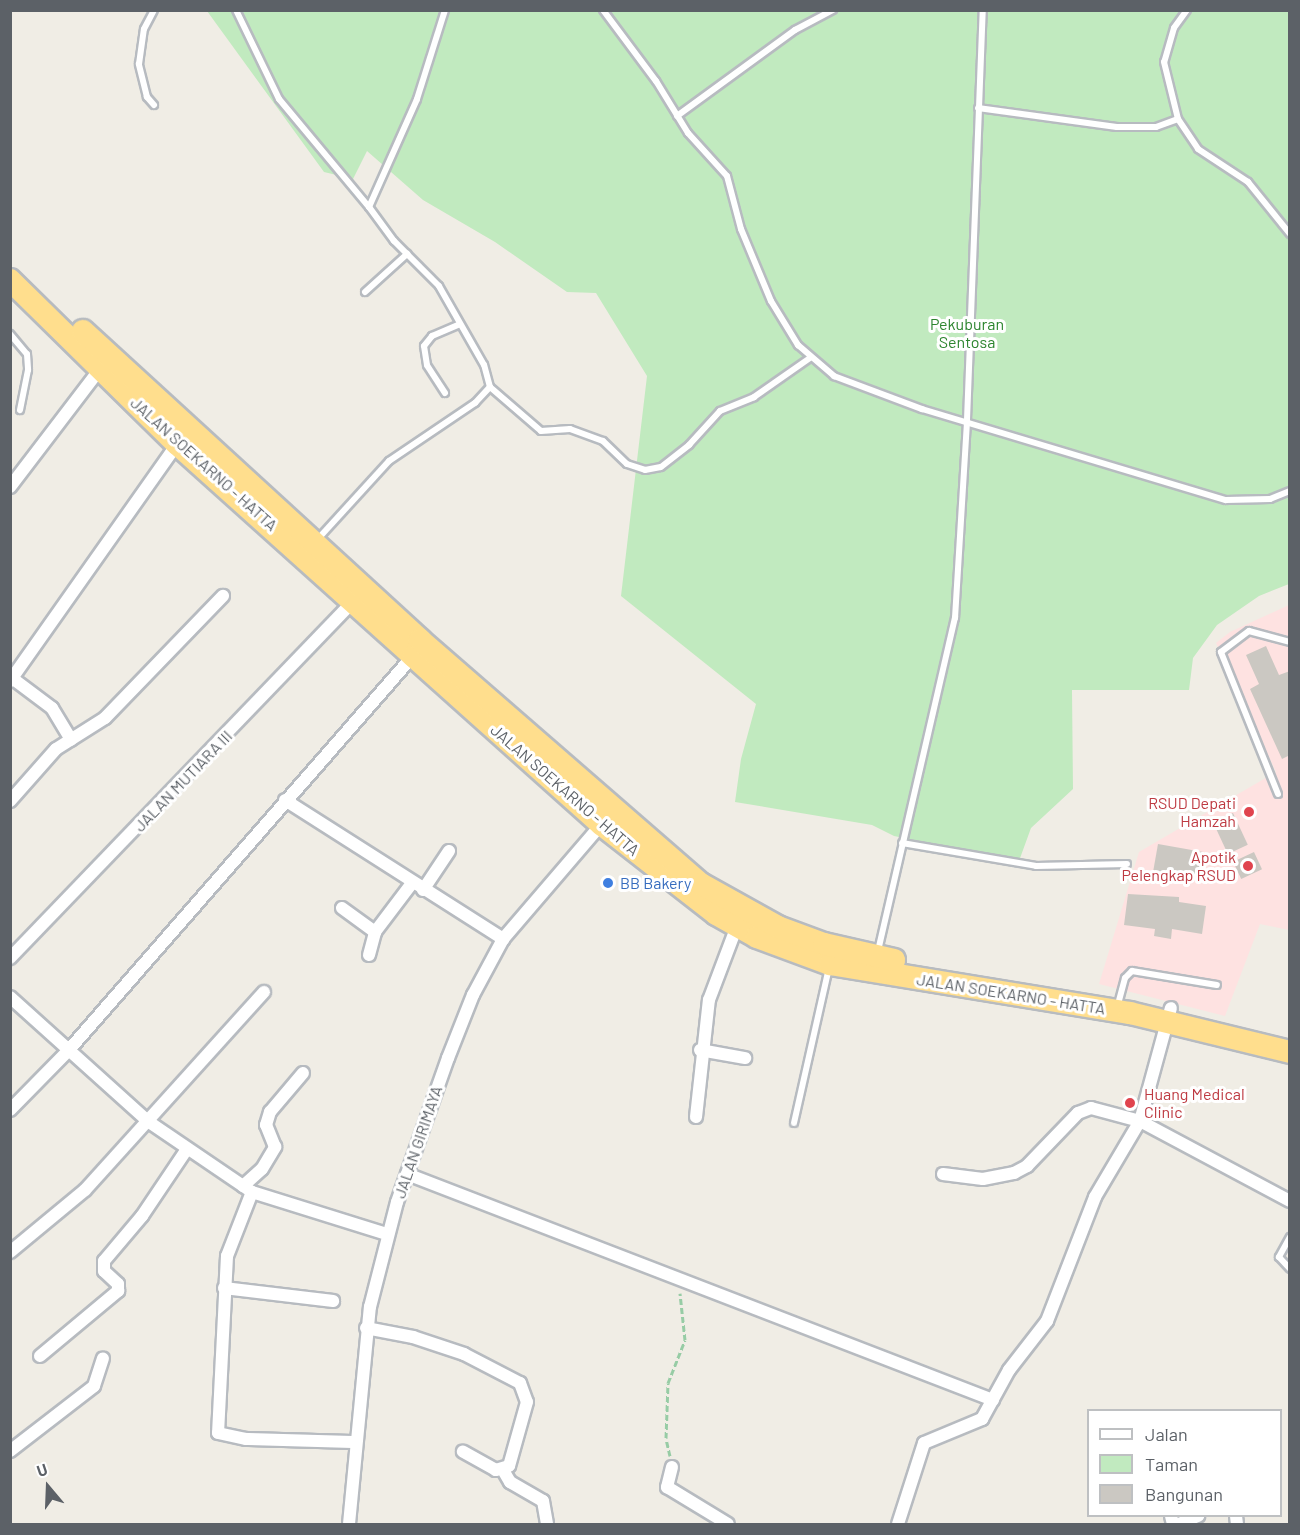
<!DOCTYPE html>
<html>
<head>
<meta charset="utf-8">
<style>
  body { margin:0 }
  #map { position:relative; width:1300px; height:1535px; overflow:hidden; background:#f0ede5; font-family:Barlow,sans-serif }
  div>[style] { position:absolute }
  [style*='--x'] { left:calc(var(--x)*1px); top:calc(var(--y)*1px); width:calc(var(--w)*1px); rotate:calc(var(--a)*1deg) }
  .medical>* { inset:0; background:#fee2e1 }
  .green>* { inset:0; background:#c1eabf }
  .building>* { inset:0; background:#cbc8c2; transform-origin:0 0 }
  .path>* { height:3px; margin-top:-1.5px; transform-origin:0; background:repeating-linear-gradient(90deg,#97cca5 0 6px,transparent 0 9px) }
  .roads { filter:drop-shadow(2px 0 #b7bbc0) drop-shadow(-2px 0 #b7bbc0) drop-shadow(0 2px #b7bbc0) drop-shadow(0 -2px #b7bbc0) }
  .lane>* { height:6px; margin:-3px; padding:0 3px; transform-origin:3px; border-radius:3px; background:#fff }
  .street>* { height:12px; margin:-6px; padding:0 6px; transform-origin:6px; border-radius:6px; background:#fff }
  .highway>* { height:22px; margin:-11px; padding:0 11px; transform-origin:11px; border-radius:11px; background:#ffde8d }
  .dots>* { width:16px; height:16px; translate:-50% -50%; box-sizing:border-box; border:3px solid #fff; border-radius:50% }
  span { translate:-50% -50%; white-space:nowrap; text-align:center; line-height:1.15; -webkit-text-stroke:6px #fff; paint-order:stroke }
  .park-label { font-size:16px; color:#2d852f }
  .street-label { font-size:16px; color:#5c6167 }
  .health-label { font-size:16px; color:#be3a42 }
  .right { translate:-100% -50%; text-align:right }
  .left { translate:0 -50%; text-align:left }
  .shop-label { font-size:16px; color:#366cbe }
  .frame { position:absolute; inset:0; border:12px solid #5c6167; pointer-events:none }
  .legend { position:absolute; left:1087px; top:1409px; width:195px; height:108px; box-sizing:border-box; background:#fff; border:2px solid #bec0c2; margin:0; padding:8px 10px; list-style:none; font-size:18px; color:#5c6167 }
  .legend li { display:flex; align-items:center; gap:12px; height:30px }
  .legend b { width:30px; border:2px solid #bec0c2 }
  .north { position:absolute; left:18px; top:1457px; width:60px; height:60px; -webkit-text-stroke:4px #fff; paint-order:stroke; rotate:341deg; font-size:16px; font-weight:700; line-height:24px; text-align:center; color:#5c6167 }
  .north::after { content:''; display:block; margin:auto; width:21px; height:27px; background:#5c6167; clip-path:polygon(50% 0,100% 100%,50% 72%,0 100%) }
</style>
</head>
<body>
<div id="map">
  <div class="medical">
    <i style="clip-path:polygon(1289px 605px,1289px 930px,1260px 924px,1225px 1016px,1099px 984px,1139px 852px,1276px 772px,1216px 643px,1230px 632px)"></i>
  </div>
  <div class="green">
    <i style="clip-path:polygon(207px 11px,1289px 11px,1289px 584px,1259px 596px,1217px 625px,1193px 658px,1189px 690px,1072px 690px,1073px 789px,1031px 828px,1019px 861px,894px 836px,872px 825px,735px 802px,741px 759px,756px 704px,621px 596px,647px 376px,596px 293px,567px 292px,495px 242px,423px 200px,367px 151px,353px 179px,324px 172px)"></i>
  </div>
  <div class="building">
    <i style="clip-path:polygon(1266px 646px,1279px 675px,1290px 671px,1290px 755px,1282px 759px,1250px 689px,1259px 684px,1246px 655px)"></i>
    <i style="left:1233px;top:813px;width:35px;height:22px;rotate:65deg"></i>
    <i style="left:1158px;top:844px;width:50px;height:28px;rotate:10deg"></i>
    <i style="left:1254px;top:852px;width:19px;height:23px;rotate:65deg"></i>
    <i style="clip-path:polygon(1128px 894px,1179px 897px,1179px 902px,1206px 906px,1202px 934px,1172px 929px,1171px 939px,1154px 936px,1155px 929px,1124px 925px)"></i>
  </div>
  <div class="path">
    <i style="--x:670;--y:1456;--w:18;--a:-103"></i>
    <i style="--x:666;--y:1438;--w:55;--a:-87.9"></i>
    <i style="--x:668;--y:1383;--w:46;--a:-68.4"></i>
    <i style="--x:685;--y:1340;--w:47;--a:-96.1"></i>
  </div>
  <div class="roads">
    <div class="lane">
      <i style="--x:236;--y:10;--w:99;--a:64.2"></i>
      <i style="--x:279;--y:99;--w:141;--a:50.2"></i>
      <i style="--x:369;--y:207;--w:118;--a:-66"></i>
      <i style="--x:417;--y:99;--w:93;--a:-72.5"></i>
      <i style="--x:603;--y:10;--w:89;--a:53.3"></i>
      <i style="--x:656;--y:81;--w:61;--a:58.4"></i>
      <i style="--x:688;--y:133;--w:58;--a:47.8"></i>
      <i style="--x:727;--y:176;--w:55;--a:75.2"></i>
      <i style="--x:741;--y:229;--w:78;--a:67.4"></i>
      <i style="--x:771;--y:301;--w:52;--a:58.5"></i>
      <i style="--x:798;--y:345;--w:48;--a:40.7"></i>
      <i style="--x:834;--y:376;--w:94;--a:20.6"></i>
      <i style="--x:922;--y:409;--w:317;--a:16.7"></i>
      <i style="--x:1226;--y:500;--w:44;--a:-1.3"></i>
      <i style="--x:1270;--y:499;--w:22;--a:-22"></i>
      <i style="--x:1187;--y:10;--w:22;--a:126"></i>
      <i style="--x:1174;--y:28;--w:35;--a:106"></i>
      <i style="--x:1164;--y:62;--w:59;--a:76.2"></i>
      <i style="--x:1178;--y:119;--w:36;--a:56"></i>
      <i style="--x:1198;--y:149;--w:60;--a:33.4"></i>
      <i style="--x:1248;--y:182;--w:67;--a:51.1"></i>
      <i style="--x:154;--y:105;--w:11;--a:-131"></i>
      <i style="--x:147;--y:97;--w:34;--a:-104"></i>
      <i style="--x:139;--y:64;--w:35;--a:-82"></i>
      <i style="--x:144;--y:29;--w:21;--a:-62"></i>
      <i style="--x:978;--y:108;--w:140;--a:7.8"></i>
      <i style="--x:1117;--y:127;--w:39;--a:0"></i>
      <i style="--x:1156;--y:127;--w:23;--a:-20"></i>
      <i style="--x:677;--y:116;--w:146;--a:-36.1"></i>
      <i style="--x:795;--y:30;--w:43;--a:-27.8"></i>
      <i style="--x:365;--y:292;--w:57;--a:-42.1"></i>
      <i style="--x:10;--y:334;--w:26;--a:50"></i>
      <i style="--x:27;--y:354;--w:16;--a:86"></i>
      <i style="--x:28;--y:370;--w:41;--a:101.3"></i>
      <i style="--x:490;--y:387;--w:67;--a:40.8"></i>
      <i style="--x:541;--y:431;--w:29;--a:-4"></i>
      <i style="--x:570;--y:429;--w:35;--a:20"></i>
      <i style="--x:603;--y:441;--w:33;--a:44"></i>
      <i style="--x:627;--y:464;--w:19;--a:18"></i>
      <i style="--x:645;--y:470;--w:16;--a:-11"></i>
      <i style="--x:661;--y:467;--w:36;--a:-38"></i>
      <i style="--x:689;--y:445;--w:46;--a:-47.6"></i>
      <i style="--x:720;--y:411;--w:37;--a:-22"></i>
      <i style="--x:754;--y:397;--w:68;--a:-34.9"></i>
      <i style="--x:445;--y:393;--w:33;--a:-123"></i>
      <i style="--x:427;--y:365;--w:19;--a:-99"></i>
      <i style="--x:424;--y:346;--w:13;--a:-51"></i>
      <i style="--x:432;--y:336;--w:30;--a:-23"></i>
      <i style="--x:316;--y:541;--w:108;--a:-47.6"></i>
      <i style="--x:389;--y:461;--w:104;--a:-34"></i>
      <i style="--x:475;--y:403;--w:22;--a:-47"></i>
      <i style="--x:490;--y:387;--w:23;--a:-105"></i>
      <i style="--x:484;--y:365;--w:91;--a:-119.7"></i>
      <i style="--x:439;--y:286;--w:64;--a:-135"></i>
      <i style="--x:394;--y:241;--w:42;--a:-126.3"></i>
      <i style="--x:1278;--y:794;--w:153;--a:-111.9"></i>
      <i style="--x:1221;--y:652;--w:35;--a:-37"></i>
      <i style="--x:1249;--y:631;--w:42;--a:15"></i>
      <i style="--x:902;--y:843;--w:136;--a:9.7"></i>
      <i style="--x:1036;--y:866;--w:91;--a:-1.3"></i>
      <i style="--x:878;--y:951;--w:342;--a:-77"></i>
      <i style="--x:955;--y:618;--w:198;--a:-86.5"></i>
      <i style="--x:967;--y:420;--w:410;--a:-87.8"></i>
      <i style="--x:1117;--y:1008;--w:31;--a:-75"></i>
      <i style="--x:1125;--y:978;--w:10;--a:-45"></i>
      <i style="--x:1132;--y:971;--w:86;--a:9.4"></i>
      <i style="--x:794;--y:1123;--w:159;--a:-77.3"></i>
      <i style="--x:1290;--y:1237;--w:23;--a:119"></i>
      <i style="--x:1279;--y:1257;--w:16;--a:47"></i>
    </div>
    <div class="street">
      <i style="--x:10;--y:487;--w:148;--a:-52.7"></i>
      <i style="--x:12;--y:678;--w:50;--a:36.9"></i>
      <i style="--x:52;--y:708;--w:37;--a:59"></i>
      <i style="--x:10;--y:681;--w:290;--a:-54.8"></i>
      <i style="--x:285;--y:800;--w:259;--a:32.5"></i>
      <i style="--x:10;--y:801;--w:69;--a:-48.5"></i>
      <i style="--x:56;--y:749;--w:58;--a:-32.3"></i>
      <i style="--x:105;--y:718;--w:170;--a:-46"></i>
      <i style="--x:423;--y:890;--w:47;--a:-56.3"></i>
      <i style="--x:342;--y:908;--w:41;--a:36"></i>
      <i style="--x:369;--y:955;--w:24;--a:-75"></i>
      <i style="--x:375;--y:932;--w:61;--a:-52.9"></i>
      <i style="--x:10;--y:958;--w:495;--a:-46.1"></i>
      <i style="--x:10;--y:997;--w:187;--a:42"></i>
      <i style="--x:149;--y:1122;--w:125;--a:34.2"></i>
      <i style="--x:252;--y:1192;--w:141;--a:17.3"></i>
      <i style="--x:700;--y:1050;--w:46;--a:10.1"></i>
      <i style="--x:10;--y:1110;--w:83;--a:-45.5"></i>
      <i style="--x:68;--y:1051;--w:524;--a:-48.87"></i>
      <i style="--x:696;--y:1117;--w:118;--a:-83.7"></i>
      <i style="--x:709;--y:1000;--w:79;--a:-69.3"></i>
      <i style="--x:407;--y:1174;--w:628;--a:21.09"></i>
      <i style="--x:943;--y:1174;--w:40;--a:7.1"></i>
      <i style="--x:983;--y:1179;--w:32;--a:-11"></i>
      <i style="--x:1014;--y:1173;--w:15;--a:-28"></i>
      <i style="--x:1027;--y:1166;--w:74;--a:-46.1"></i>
      <i style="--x:1078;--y:1113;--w:14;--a:-21"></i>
      <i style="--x:1091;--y:1108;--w:51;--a:14.9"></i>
      <i style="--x:1140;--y:1121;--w:170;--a:28.1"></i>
      <i style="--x:243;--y:1186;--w:25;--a:-42"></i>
      <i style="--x:262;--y:1169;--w:26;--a:-59"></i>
      <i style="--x:275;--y:1147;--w:24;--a:-112"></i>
      <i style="--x:266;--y:1125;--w:14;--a:-73"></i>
      <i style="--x:270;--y:1112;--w:51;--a:-49.8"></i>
      <i style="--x:252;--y:1192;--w:69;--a:111.3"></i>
      <i style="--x:227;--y:1256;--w:177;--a:92.9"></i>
      <i style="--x:218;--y:1433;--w:29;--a:12"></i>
      <i style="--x:246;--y:1439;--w:109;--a:1.6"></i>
      <i style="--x:10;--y:1252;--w:97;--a:-39.6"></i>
      <i style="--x:85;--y:1190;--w:267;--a:-47.9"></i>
      <i style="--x:224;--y:1288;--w:110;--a:6.8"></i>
      <i style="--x:366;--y:1328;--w:48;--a:10.8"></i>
      <i style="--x:413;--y:1337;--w:54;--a:18.4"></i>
      <i style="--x:464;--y:1354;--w:63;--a:27.4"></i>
      <i style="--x:520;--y:1383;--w:20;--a:70"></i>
      <i style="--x:527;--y:1402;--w:66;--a:105.7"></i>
      <i style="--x:509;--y:1466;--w:14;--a:163"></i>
      <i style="--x:496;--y:1470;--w:38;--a:-151"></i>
      <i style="--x:40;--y:1356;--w:102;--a:-39.8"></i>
      <i style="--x:118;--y:1291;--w:7;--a:-90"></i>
      <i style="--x:118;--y:1284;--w:19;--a:-137"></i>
      <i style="--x:104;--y:1271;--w:10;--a:-90"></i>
      <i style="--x:104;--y:1261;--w:59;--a:-49.8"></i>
      <i style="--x:142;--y:1216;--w:81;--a:-56.1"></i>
      <i style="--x:10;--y:1451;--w:106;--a:-37.7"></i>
      <i style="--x:94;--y:1386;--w:29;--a:-72"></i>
      <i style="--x:672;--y:1467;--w:21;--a:104"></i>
      <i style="--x:667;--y:1487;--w:71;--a:31.2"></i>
      <i style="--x:503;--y:1470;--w:14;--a:60"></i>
      <i style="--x:510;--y:1482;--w:38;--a:30"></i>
      <i style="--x:543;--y:1501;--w:23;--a:80"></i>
      <i style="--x:1171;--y:1516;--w:8;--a:76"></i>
      <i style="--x:1236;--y:1516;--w:8;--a:83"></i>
      <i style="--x:349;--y:1524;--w:218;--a:-84.5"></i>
      <i style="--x:370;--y:1307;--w:108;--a:-75.6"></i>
      <i style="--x:397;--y:1202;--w:153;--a:-70.5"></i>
      <i style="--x:448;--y:1058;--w:68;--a:-68.4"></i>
      <i style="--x:473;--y:995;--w:64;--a:-61.8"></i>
      <i style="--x:503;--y:939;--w:157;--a:-49.4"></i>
      <i style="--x:898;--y:1524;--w:85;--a:-72.2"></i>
      <i style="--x:924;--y:1443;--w:63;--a:-22.5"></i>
      <i style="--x:982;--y:1419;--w:56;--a:-61.1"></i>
      <i style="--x:1009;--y:1370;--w:62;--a:-52.2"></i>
      <i style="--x:1047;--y:1321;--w:133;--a:-68.8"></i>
      <i style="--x:1095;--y:1197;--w:88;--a:-59.4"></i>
      <i style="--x:1140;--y:1121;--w:117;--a:-74.7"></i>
      <i style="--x:1179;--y:1524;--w:21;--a:-23"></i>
    </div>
    <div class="highway">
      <i style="--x:10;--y:280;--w:234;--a:44.5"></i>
      <i style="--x:177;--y:444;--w:317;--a:41.9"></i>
      <i style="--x:413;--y:656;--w:252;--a:41.8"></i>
      <i style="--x:601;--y:824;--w:146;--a:38"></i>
      <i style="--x:716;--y:914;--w:47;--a:29.3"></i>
      <i style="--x:757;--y:937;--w:78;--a:20.3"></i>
      <i style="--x:830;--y:964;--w:304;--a:9.3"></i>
      <i style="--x:1130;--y:1013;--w:165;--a:13.7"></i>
      <i style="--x:83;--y:331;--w:457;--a:42.5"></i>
      <i style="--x:420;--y:640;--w:372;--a:41"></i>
      <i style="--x:701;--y:884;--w:88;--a:29.2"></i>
      <i style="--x:778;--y:927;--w:49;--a:20.3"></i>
      <i style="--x:824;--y:944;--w:72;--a:12.9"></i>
    </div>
  </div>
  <div class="dots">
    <i style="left:1249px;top:812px;background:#e0444e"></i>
    <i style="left:1248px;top:866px;background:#e0444e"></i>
    <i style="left:608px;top:883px;background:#3f7fe0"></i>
    <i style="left:1130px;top:1103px;background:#e0444e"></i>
  </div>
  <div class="park-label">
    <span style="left:967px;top:333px">Pekuburan<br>Sentosa</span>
  </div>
  <div class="street-label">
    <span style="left:204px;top:464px;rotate:42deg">JALAN SOEKARNO - HATTA</span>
    <span style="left:183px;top:781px;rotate:-46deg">JALAN MUTIARA III</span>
    <span style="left:565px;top:790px;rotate:41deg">JALAN SOEKARNO - HATTA</span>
    <span style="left:1011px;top:994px;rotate:9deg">JALAN SOEKARNO - HATTA</span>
    <span style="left:418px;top:1142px;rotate:-71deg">JALAN GIRIMAYA</span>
  </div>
  <div class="health-label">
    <span class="right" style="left:1236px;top:812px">RSUD Depati<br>Hamzah</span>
    <span class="right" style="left:1236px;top:866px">Apotik<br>Pelengkap RSUD</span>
    <span class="left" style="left:1144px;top:1103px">Huang Medical<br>Clinic</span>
  </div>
  <div class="shop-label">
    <span class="left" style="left:620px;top:883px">BB Bakery</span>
  </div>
  <div class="frame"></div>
  <ul class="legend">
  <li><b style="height:8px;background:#fff"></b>Jalan</li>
  <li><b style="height:16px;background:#c1eabf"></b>Taman</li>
  <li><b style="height:16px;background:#cbc8c2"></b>Bangunan</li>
  </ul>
  <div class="north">U</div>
</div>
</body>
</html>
